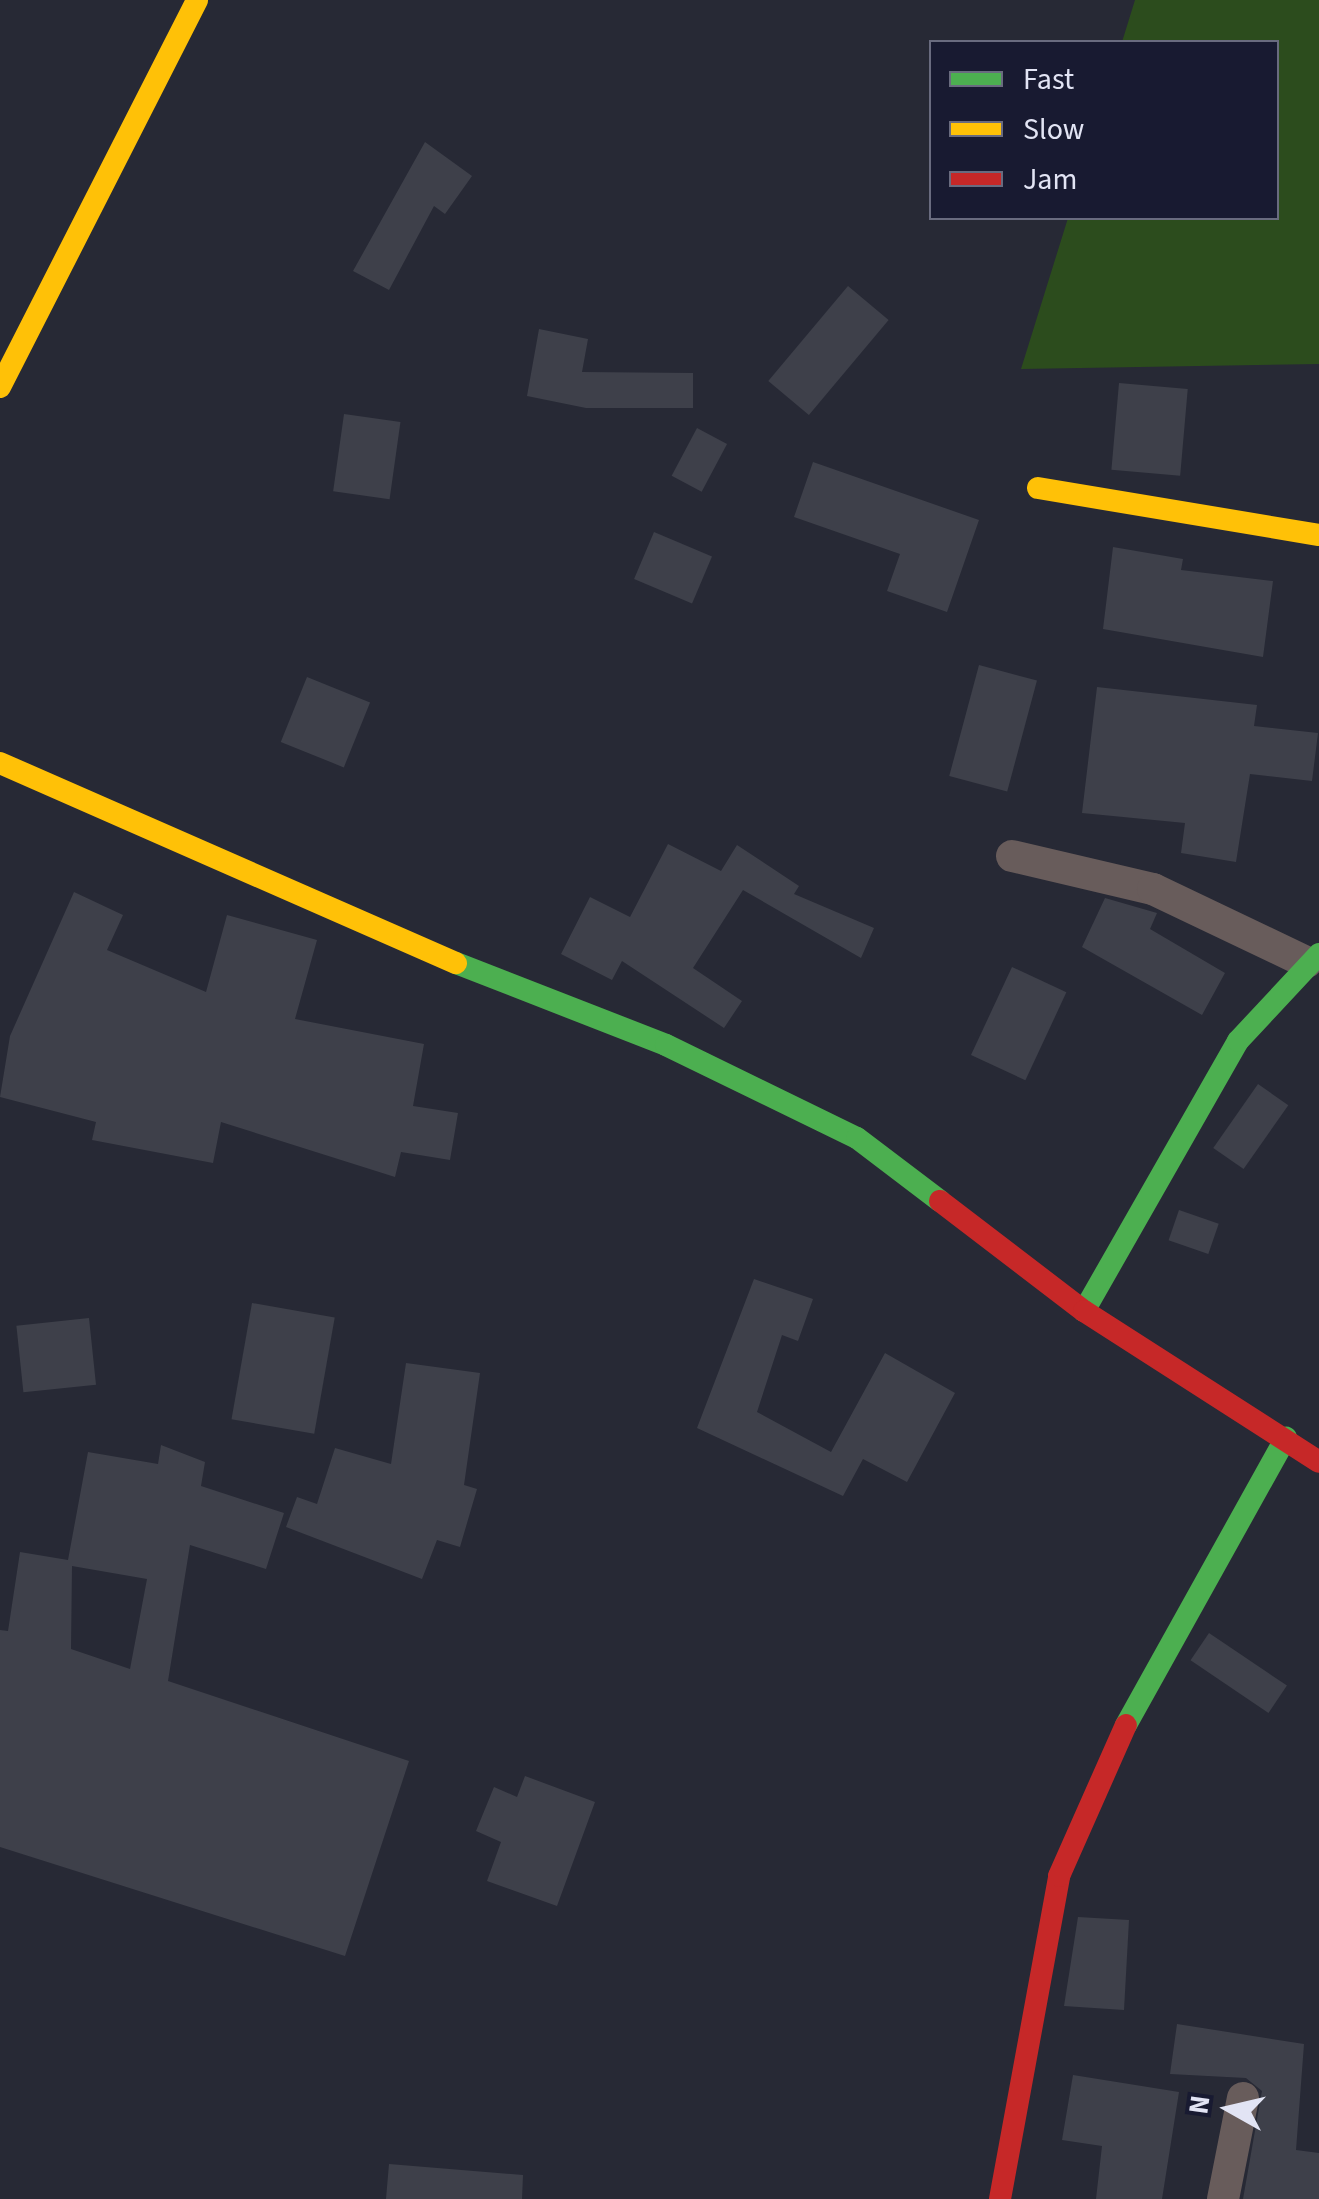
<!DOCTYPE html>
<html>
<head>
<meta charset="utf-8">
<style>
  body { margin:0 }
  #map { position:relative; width:1319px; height:2199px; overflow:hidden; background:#272935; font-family:"Source Sans 3",sans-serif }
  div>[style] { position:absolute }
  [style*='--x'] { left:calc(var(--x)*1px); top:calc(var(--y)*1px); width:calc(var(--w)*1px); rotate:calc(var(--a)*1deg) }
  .green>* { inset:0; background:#2c4c1d }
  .building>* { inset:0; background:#3e404a; transform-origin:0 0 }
  .street>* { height:32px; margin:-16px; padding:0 16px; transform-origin:16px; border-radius:16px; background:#685c5b }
  .fast>* { height:22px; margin:-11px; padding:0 11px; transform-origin:11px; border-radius:11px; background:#4caf50 }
  .slow>* { height:22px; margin:-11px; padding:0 11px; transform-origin:11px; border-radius:11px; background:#ffc107 }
  .jam>* { height:22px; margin:-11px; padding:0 11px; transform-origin:11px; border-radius:11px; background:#c62828 }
  span { translate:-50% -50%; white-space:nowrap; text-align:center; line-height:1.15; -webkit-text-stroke:10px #181a31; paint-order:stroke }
  .legend { position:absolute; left:929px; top:40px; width:350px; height:180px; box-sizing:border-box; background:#181a31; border:2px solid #696b7f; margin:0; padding:12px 18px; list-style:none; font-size:30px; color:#e2e4f4 }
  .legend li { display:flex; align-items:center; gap:20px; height:50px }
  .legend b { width:50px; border:2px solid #696b7f }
  .north { position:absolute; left:1179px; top:2059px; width:100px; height:100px; -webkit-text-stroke:8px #181a31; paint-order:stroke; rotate:278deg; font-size:28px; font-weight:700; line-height:40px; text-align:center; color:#e2e4f4 }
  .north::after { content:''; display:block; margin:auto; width:35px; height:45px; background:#e2e4f4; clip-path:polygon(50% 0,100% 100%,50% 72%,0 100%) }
</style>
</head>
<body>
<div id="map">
  <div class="green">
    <i style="clip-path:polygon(1135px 0,1319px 0,1319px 364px,1021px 369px,1068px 218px,1276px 218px,1276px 42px,1122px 42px)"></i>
  </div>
  <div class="building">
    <i style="clip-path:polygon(425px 142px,472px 176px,445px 214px,434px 206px,389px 290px,353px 271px)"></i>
    <i style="left:848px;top:286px;width:53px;height:124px;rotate:40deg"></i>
    <i style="clip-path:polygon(539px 329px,588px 339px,582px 372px,693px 373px,693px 408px,586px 408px,527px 396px)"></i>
    <i style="left:1119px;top:383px;width:69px;height:87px;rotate:5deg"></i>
    <i style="left:344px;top:414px;width:57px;height:78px;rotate:8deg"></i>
    <i style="left:697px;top:428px;width:34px;height:54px;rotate:28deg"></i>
    <i style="clip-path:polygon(813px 462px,979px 520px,947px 612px,887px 591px,900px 554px,794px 517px)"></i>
    <i style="left:654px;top:532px;width:63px;height:51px;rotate:23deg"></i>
    <i style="clip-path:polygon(1113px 547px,1183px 559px,1181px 570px,1273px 581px,1263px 657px,1103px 629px)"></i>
    <i style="left:979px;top:665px;width:60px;height:115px;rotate:15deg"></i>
    <i style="left:307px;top:677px;width:68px;height:70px;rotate:22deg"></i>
    <i style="clip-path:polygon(1097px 687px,1257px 705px,1254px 726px,1318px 733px,1312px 781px,1250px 774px,1236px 862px,1181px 853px,1185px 823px,1082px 813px)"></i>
    <i style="clip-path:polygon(668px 844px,721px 871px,737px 845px,799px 886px,794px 894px,874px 928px,861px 958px,743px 890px,693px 968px,742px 1001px,724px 1028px,622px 961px,612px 980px,561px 954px,590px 897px,630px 917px)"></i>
    <i style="clip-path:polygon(74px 892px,123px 915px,107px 950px,206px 992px,227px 915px,317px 940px,295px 1019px,424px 1044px,413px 1106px,458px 1113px,450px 1160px,401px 1152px,395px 1177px,221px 1122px,213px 1163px,92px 1140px,96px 1122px,0 1097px,10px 1036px)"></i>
    <i style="clip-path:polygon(1105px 898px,1157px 913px,1150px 929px,1225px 973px,1202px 1015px,1082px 947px)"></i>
    <i style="left:1012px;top:967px;width:60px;height:97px;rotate:25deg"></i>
    <i style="left:1258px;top:1084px;width:37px;height:78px;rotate:35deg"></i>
    <i style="left:1179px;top:1210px;width:42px;height:32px;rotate:19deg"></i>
    <i style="clip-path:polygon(754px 1279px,813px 1299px,798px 1341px,782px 1335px,757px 1412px,831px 1452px,885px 1353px,955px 1393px,907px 1482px,863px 1459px,843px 1496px,697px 1428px)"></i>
    <i style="left:252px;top:1303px;width:84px;height:118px;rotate:10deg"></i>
    <i style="left:89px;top:1318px;width:67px;height:73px;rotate:84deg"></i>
    <i style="clip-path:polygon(406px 1363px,480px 1373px,464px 1485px,477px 1489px,460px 1547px,437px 1540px,422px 1579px,286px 1527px,297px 1497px,317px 1504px,335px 1448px,391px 1464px)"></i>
    <i style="clip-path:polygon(evenodd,161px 1445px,205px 1462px,201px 1486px,284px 1513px,266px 1569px,190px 1545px,168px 1681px,409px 1761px,345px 1956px,0 1847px,0 1630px,8px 1631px,20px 1552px,68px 1560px,88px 1452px,158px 1464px,161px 1445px,72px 1566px,147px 1579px,130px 1669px,71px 1649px,72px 1566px)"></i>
    <i style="left:1209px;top:1633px;width:94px;height:33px;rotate:34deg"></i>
    <i style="clip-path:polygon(525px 1776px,595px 1802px,557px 1906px,487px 1881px,501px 1842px,476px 1831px,494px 1787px,517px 1797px)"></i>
    <i style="clip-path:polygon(1078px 1917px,1129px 1920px,1124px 2010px,1064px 2006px)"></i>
    <i style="clip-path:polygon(1177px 2024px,1304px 2044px,1296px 2150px,1319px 2153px,1319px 2199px,1243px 2199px,1262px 2091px,1246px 2078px,1170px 2074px)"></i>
    <i style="clip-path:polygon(1073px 2075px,1179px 2092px,1162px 2199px,1096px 2199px,1102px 2146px,1062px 2140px)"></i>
    <i style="clip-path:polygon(389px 2164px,523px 2175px,522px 2199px,386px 2199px)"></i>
  </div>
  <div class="street">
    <i style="--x:1012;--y:856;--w:145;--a:13.2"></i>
    <i style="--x:1153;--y:889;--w:170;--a:25.5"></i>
    <i style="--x:1223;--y:2199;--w:103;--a:-78.8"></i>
  </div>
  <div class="fast">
    <i style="--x:456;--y:963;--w:225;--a:21.3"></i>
    <i style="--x:666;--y:1045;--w:212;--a:26"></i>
    <i style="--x:857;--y:1138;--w:104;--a:37.2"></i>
    <i style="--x:1084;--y:1311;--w:311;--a:-60.3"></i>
    <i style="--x:1238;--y:1041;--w:119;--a:-47"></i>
    <i style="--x:1126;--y:1725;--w:329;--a:-60.9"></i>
  </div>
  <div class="slow">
    <i style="--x:0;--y:387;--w:434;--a:-63"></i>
    <i style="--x:1038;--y:488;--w:285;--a:9.5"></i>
    <i style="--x:0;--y:763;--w:498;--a:23.7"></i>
  </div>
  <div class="jam">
    <i style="--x:940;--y:1201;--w:181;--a:37.4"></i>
    <i style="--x:1084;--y:1311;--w:279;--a:32.7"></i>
    <i style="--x:1000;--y:2199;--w:328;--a:-79.6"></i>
    <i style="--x:1059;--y:1876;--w:165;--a:-66.1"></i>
  </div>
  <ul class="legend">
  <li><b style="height:12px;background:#4caf50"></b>Fast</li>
  <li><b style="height:12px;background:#ffc107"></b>Slow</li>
  <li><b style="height:12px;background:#c62828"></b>Jam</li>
  </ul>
  <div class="north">N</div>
</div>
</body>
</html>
